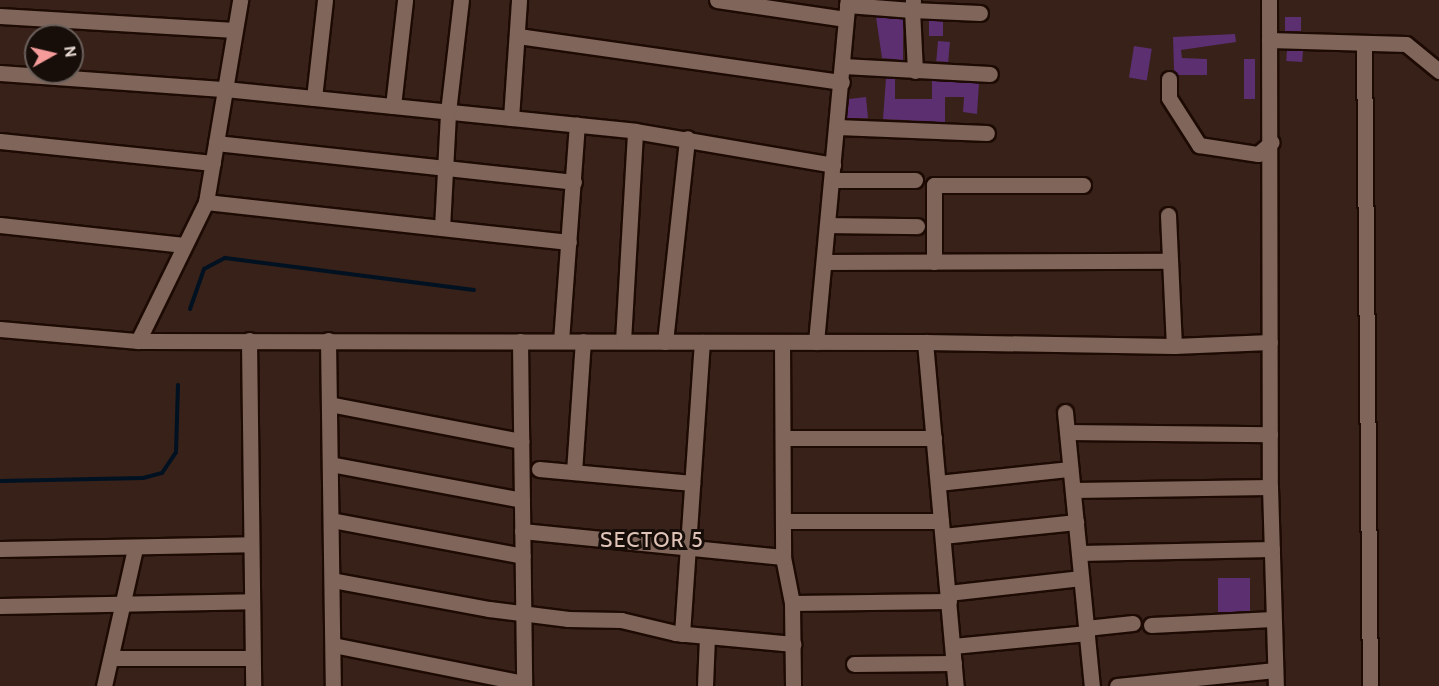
<!DOCTYPE html>
<html>
<head>
<meta charset="utf-8">
<style>
  body { margin:0 }
  #map { position:relative; width:1439px; height:686px; overflow:hidden; background:#372118; font-family:Cabin,sans-serif }
  div>[style] { position:absolute }
  [style*='--x'] { left:calc(var(--x)*1px); top:calc(var(--y)*1px); width:calc(var(--w)*1px); rotate:calc(var(--a)*1deg) }
  .stream>* { height:4px; margin:-2px; padding:0 2px; transform-origin:2px; border-radius:2px; background:#001121 }
  .building>* { inset:0; background:#5b2f70; transform-origin:0 0 }
  .roads { filter:drop-shadow(2px 0 #1d0a03) drop-shadow(-2px 0 #1d0a03) drop-shadow(0 2px #1d0a03) drop-shadow(0 -2px #1d0a03) }
  .minor>* { height:15px; margin:-7.5px; padding:0 7.5px; transform-origin:7.5px; border-radius:7.5px; background:#7f655a }
  span { translate:-50% -50%; white-space:nowrap; text-align:center; line-height:1.15; -webkit-text-stroke:6px #170e0a; paint-order:stroke }
  .quarter-label { font-size:21px; color:#e1c4b8; letter-spacing:1.5px }
  .north { position:absolute; left:24px; top:24px; width:60px; height:60px; box-sizing:border-box; background:#170e0a; border:2px solid #6a5f5a; border-radius:50%; rotate:82deg; font-size:16px; font-weight:700; line-height:24px; text-align:center; color:#e7d8d1 }
  .north::after { content:''; display:block; margin:auto; width:21px; height:27px; background:#f59b99; clip-path:polygon(50% 0,100% 100%,50% 72%,0 100%) }
</style>
</head>
<body>
<div id="map">
  <div class="stream">
    <i style="--x:190;--y:309;--w:42;--a:-70.7"></i>
    <i style="--x:204;--y:269;--w:24;--a:-28"></i>
    <i style="--x:225;--y:258;--w:251;--a:7.3"></i>
    <i style="--x:0;--y:481;--w:143;--a:-1.2"></i>
    <i style="--x:143;--y:478;--w:20;--a:-15"></i>
    <i style="--x:162;--y:473;--w:25;--a:-56"></i>
    <i style="--x:176;--y:452;--w:67;--a:-88.3"></i>
  </div>
  <div class="building">
    <i style="clip-path:polygon(876px 17px,903px 19px,903px 60px,882px 58px)"></i>
    <i style="left:1285px;top:17px;width:16px;height:14px"></i>
    <i style="left:929px;top:21px;width:14px;height:15px"></i>
    <i style="clip-path:polygon(1235px 34px,1236px 42px,1181px 50px,1182px 58px,1207px 59px,1207px 75px,1178px 75px,1174px 70px,1173px 37px)"></i>
    <i style="left:938px;top:41px;width:12px;height:20px;rotate:5deg"></i>
    <i style="left:1134px;top:46px;width:18px;height:32px;rotate:9deg"></i>
    <i style="left:1287px;top:50px;width:16px;height:11px;rotate:4deg"></i>
    <i style="left:1244px;top:59px;width:11px;height:40px"></i>
    <i style="clip-path:polygon(886px 78px,895px 79px,895px 99px,932px 99px,932px 81px,979px 83px,977px 114px,963px 112px,964px 97px,945px 97px,945px 122px,883px 119px)"></i>
    <i style="clip-path:polygon(866px 97px,868px 118px,847px 118px,849px 99px)"></i>
    <i style="left:1218px;top:578px;width:32px;height:34px"></i>
  </div>
  <div class="roads">
    <div class="minor">
      <i style="--x:717;--y:0;--w:130;--a:8.4"></i>
      <i style="--x:1269;--y:0;--w:487;--a:89.9"></i>
      <i style="--x:1270;--y:487;--w:199;--a:88.3"></i>
      <i style="--x:847;--y:5;--w:65;--a:4.4"></i>
      <i style="--x:912;--y:10;--w:10;--a:-84"></i>
      <i style="--x:0;--y:16;--w:235;--a:3.4"></i>
      <i style="--x:518;--y:36;--w:327;--a:8.1"></i>
      <i style="--x:1269;--y:40;--w:137;--a:1.7"></i>
      <i style="--x:1406;--y:44;--w:43;--a:39.3"></i>
      <i style="--x:1364;--y:43;--w:643;--a:89.47"></i>
      <i style="--x:843;--y:66;--w:147;--a:3.1"></i>
      <i style="--x:915;--y:71;--w:61;--a:-92.8"></i>
      <i style="--x:912;--y:10;--w:68;--a:2.5"></i>
      <i style="--x:0;--y:73;--w:226;--a:4.1"></i>
      <i style="--x:225;--y:89;--w:412;--a:5.8"></i>
      <i style="--x:635;--y:131;--w:201;--a:9.7"></i>
      <i style="--x:1169;--y:79;--w:19;--a:90"></i>
      <i style="--x:1169;--y:98;--w:56;--a:57.4"></i>
      <i style="--x:1199;--y:145;--w:60;--a:8.7"></i>
      <i style="--x:1258;--y:154;--w:18;--a:-41"></i>
      <i style="--x:314;--y:98;--w:99;--a:-83.6"></i>
      <i style="--x:393;--y:106;--w:107;--a:-83.5"></i>
      <i style="--x:511;--y:118;--w:118;--a:-86.1"></i>
      <i style="--x:837;--y:127;--w:150;--a:2.3"></i>
      <i style="--x:0;--y:141;--w:214;--a:5.9"></i>
      <i style="--x:216;--y:143;--w:360;--a:6.2"></i>
      <i style="--x:832;--y:180;--w:83;--a:0"></i>
      <i style="--x:206;--y:202;--w:365;--a:6.3"></i>
      <i style="--x:1168;--y:215;--w:131;--a:87.4"></i>
      <i style="--x:0;--y:225;--w:185;--a:6.2"></i>
      <i style="--x:829;--y:225;--w:88;--a:0.7"></i>
      <i style="--x:442;--y:228;--w:116;--a:-87"></i>
      <i style="--x:448;--y:112;--w:113;--a:-83.4"></i>
      <i style="--x:824;--y:262;--w:346;--a:-0.2"></i>
      <i style="--x:934;--y:262;--w:77;--a:-90"></i>
      <i style="--x:934;--y:185;--w:149;--a:0"></i>
      <i style="--x:0;--y:329;--w:139;--a:5"></i>
      <i style="--x:138;--y:341;--w:787;--a:0.07"></i>
      <i style="--x:925;--y:342;--w:249;--a:0.9"></i>
      <i style="--x:1174;--y:346;--w:96;--a:-2.4"></i>
      <i style="--x:249;--y:340;--w:346;--a:89.3"></i>
      <i style="--x:328;--y:340;--w:346;--a:89.2"></i>
      <i style="--x:138;--y:341;--w:155;--a:-63.9"></i>
      <i style="--x:206;--y:202;--w:205;--a:-80.4"></i>
      <i style="--x:520;--y:341;--w:345;--a:89.3"></i>
      <i style="--x:561;--y:341;--w:217;--a:-85.8"></i>
      <i style="--x:623;--y:341;--w:210;--a:-86.7"></i>
      <i style="--x:665;--y:342;--w:205;--a:-83.8"></i>
      <i style="--x:782;--y:342;--w:215;--a:89.7"></i>
      <i style="--x:783;--y:557;--w:47;--a:78.9"></i>
      <i style="--x:792;--y:603;--w:83;--a:89.3"></i>
      <i style="--x:816;--y:342;--w:343;--a:-84.7"></i>
      <i style="--x:925;--y:342;--w:345;--a:84.9"></i>
      <i style="--x:329;--y:404;--w:196;--a:10.9"></i>
      <i style="--x:1065;--y:412;--w:275;--a:84.4"></i>
      <i style="--x:1067;--y:432;--w:203;--a:0.6"></i>
      <i style="--x:783;--y:438;--w:151;--a:0"></i>
      <i style="--x:330;--y:464;--w:195;--a:10.6"></i>
      <i style="--x:539;--y:469;--w:154;--a:5.2"></i>
      <i style="--x:574;--y:472;--w:131;--a:-86.1"></i>
      <i style="--x:938;--y:483;--w:133;--a:-6.1"></i>
      <i style="--x:1073;--y:490;--w:197;--a:-0.9"></i>
      <i style="--x:331;--y:520;--w:195;--a:10.6"></i>
      <i style="--x:783;--y:521;--w:158;--a:0"></i>
      <i style="--x:522;--y:531;--w:262;--a:5.7"></i>
      <i style="--x:943;--y:536;--w:134;--a:-6"></i>
      <i style="--x:0;--y:549;--w:251;--a:-1.1"></i>
      <i style="--x:1079;--y:553;--w:193;--a:-1.2"></i>
      <i style="--x:332;--y:580;--w:160;--a:10.5"></i>
      <i style="--x:489;--y:609;--w:80;--a:7.2"></i>
      <i style="--x:568;--y:619;--w:53;--a:1.1"></i>
      <i style="--x:621;--y:620;--w:56;--a:13.5"></i>
      <i style="--x:675;--y:633;--w:119;--a:5.3"></i>
      <i style="--x:948;--y:593;--w:134;--a:-6.4"></i>
      <i style="--x:792;--y:603;--w:157;--a:-0.7"></i>
      <i style="--x:0;--y:606;--w:252;--a:-1.1"></i>
      <i style="--x:1151;--y:625;--w:122;--a:-2.8"></i>
      <i style="--x:1086;--y:628;--w:47;--a:-6.1"></i>
      <i style="--x:682;--y:634;--w:293;--a:-86.1"></i>
      <i style="--x:333;--y:645;--w:195;--a:11.3"></i>
      <i style="--x:953;--y:646;--w:135;--a:-5.5"></i>
      <i style="--x:111;--y:658;--w:141;--a:0"></i>
      <i style="--x:854;--y:664;--w:100;--a:-0.6"></i>
      <i style="--x:104;--y:686;--w:141;--a:-77.3"></i>
      <i style="--x:705;--y:686;--w:50;--a:-87.7"></i>
      <i style="--x:1117;--y:686;--w:159;--a:-5.8"></i>
    </div>
  </div>
  <div class="quarter-label">
    <span style="left:652px;top:540px">SECTOR 5</span>
  </div>
  <div class="north">N</div>
</div>
</body>
</html>
